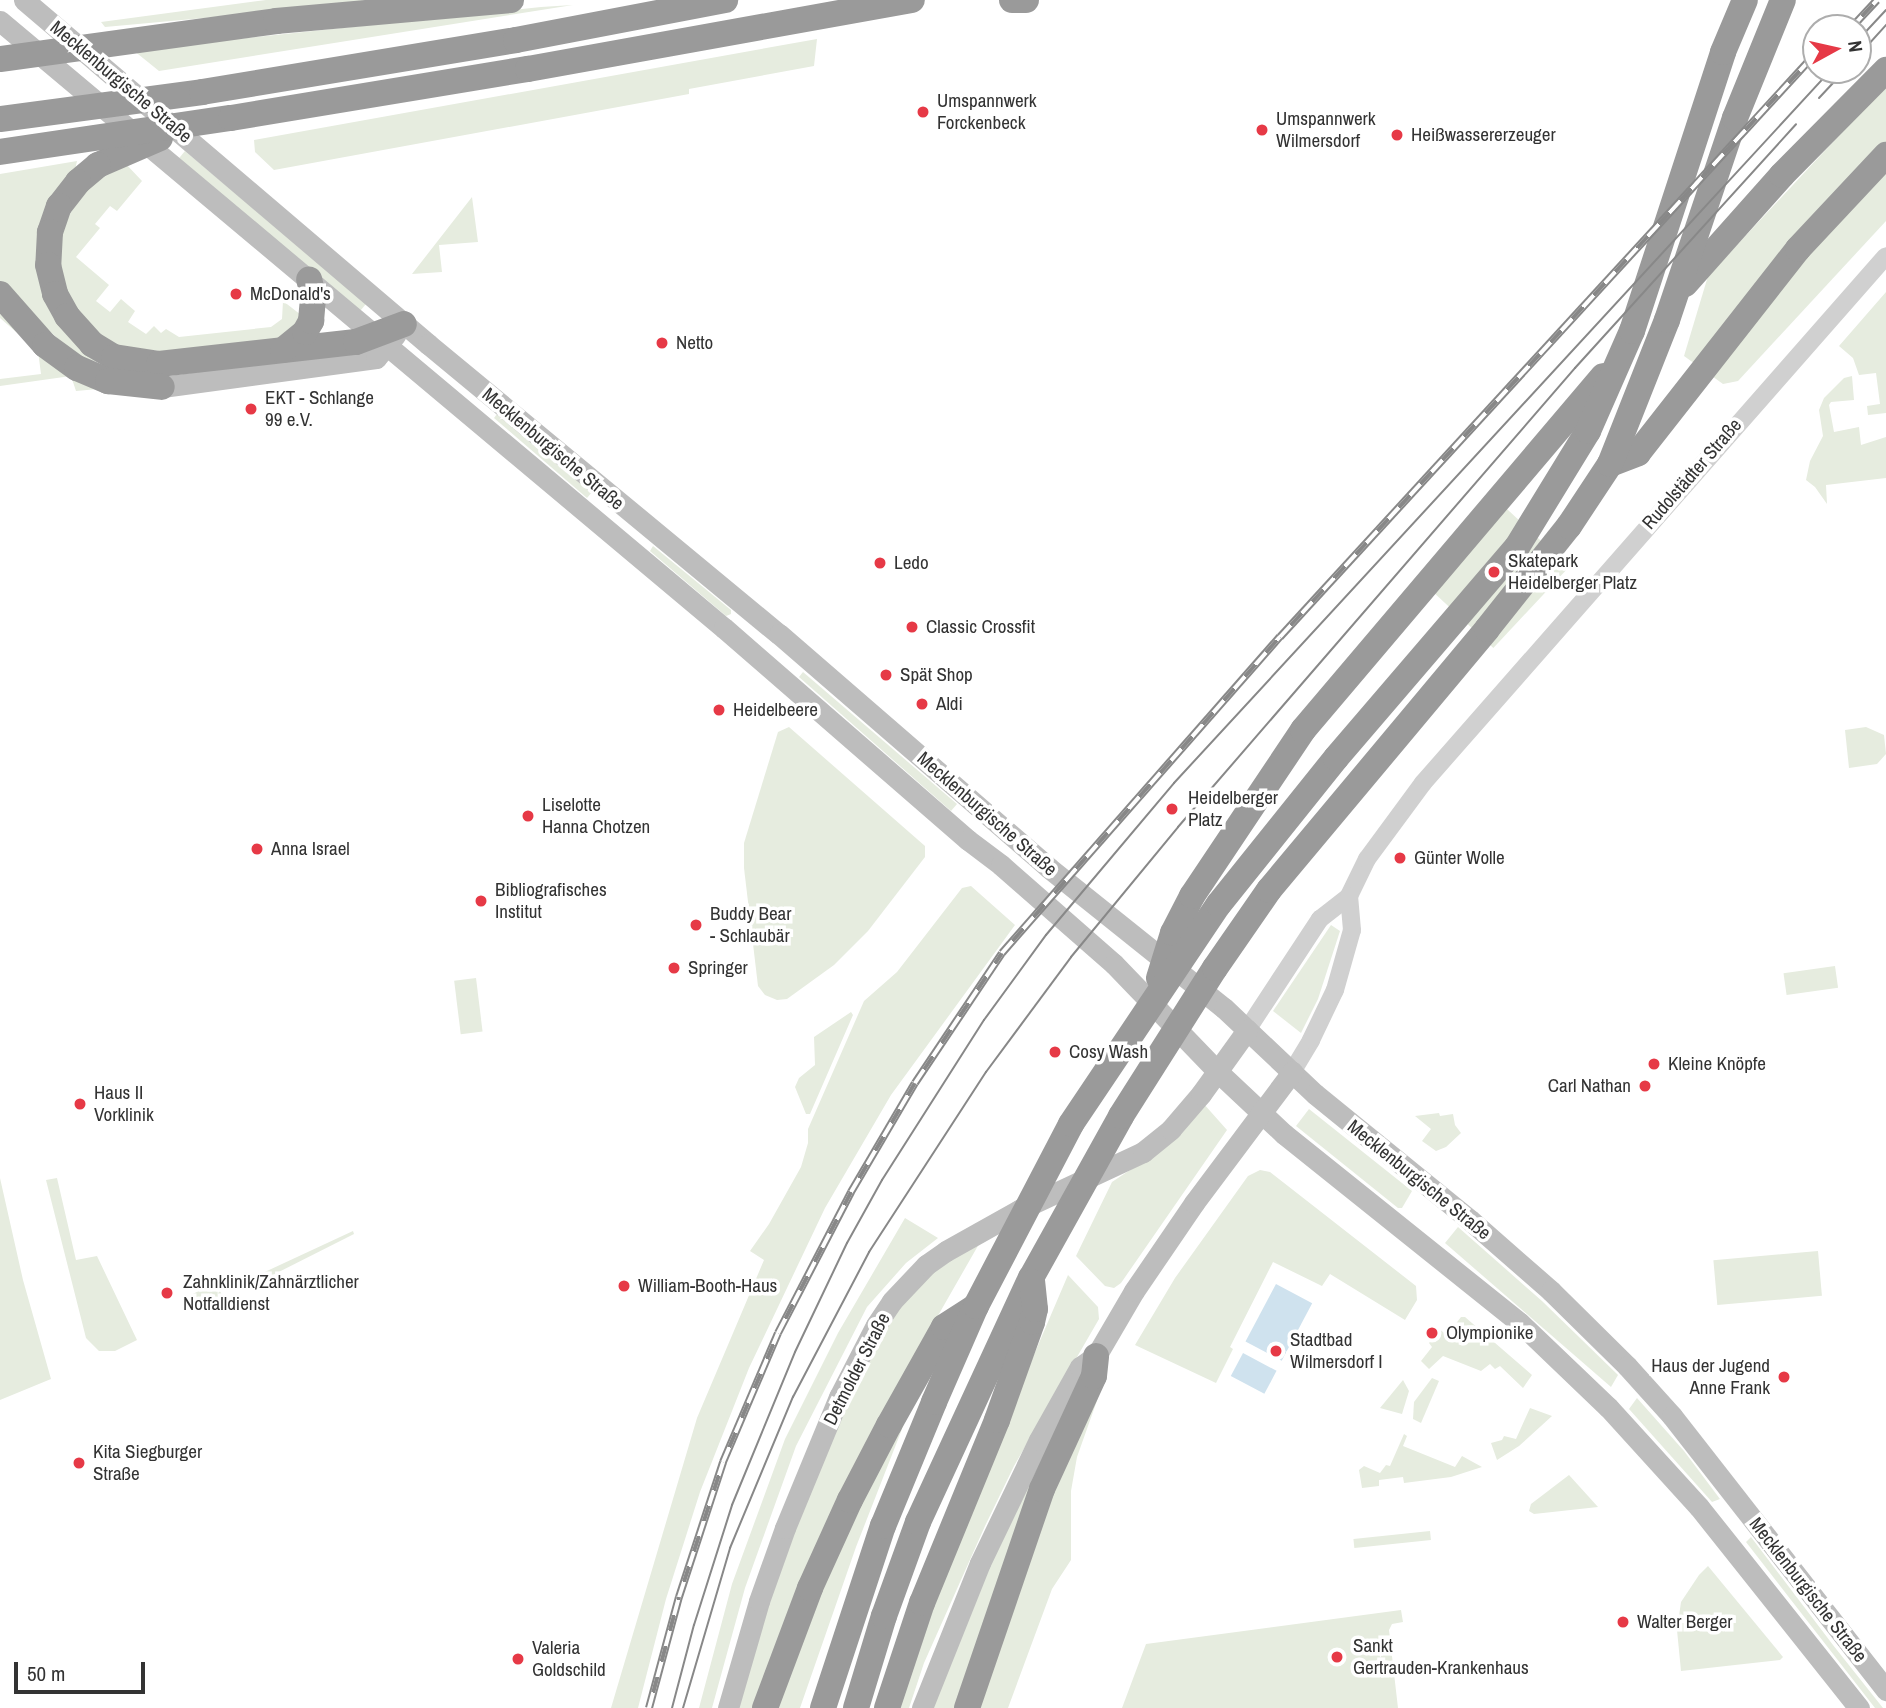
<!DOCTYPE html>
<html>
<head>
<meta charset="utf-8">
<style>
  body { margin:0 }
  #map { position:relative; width:1886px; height:1708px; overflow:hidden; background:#fff; font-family:"Archivo Narrow",sans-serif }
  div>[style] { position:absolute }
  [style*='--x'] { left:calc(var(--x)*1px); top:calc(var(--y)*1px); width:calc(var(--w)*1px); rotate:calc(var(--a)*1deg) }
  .green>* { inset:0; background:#e6ecdf; transform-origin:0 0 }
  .water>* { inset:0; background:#cfe2ee; transform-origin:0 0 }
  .tertiary>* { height:18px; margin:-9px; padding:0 9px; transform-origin:9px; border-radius:9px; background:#d0d0d0 }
  .secondary>* { height:21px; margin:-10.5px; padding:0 10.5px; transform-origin:10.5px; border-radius:10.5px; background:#bdbdbd }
  .motorway>* { height:26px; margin:-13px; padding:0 13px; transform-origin:13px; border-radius:13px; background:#9a9a9a }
  .tram>* { height:2px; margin:-1px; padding:0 1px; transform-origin:1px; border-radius:1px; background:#888 }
  .rail>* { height:8px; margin-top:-4px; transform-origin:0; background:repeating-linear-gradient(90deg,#fff 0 16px,#888 0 32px); box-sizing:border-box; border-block:2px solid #888 }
  .dots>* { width:19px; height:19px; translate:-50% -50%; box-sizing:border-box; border:4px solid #fff; border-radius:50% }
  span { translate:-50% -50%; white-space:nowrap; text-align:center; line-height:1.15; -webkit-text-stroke:7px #fff; paint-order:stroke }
  .street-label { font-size:19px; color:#333 }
  .poi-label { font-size:19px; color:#333 }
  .left { translate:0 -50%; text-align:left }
  .right { translate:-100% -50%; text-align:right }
  .north { position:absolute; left:1802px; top:14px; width:70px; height:70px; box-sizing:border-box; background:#fff; border:2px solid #adadad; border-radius:50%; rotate:82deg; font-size:19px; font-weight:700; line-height:28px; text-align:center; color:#333 }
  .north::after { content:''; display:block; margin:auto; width:24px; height:32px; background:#e63946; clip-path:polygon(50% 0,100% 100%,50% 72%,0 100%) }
  .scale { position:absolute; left:14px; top:1662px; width:131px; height:32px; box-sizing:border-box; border:4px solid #333; border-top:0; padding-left:9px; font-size:21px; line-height:24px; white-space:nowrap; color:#333; -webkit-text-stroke:5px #fff; paint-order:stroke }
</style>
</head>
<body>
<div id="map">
  <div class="green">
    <i style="clip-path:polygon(266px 0,400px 0,105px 27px,101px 22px)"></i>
    <i style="clip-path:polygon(573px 5px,159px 71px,133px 50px,541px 7px)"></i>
    <i style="clip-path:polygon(817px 39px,814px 66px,689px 89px,689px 94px,274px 170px,255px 152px,254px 140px)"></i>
    <i style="clip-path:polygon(1886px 85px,1886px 221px,1738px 381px,1723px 384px,1684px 356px,1708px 276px)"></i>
    <i style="left:185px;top:151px;width:237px;height:10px;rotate:40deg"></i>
    <i style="clip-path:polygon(77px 161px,47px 298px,143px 376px,77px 356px,0 286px,0 174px)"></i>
    <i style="clip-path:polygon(125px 163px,142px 181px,117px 211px,110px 206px,95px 224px,100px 228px,76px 257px,109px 285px,96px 301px,110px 312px,121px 299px,135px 311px,128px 322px,146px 334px,154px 326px,161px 333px,166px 329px,179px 337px,271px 327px,282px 319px,283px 301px,305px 318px,291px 337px,187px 354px,121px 347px,106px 340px,83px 321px,59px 274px,59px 235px,83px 189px)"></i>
    <i style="clip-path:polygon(472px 197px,478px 242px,439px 245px,442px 272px,412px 274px)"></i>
    <i style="clip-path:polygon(1886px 292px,1886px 413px,1868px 415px,1867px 406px,1880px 404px,1876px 373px,1859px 375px,1853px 358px,1839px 346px)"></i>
    <i style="clip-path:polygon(0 301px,98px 389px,76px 391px,71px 376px,0 386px,0 379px,41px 374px,38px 351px,0 318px)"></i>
    <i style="clip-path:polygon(1852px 376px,1854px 400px,1831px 402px,1829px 405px,1834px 432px,1859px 427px,1861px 445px,1886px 437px,1886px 478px,1826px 485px,1827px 504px,1815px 487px,1806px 480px,1810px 461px,1823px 436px,1819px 410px,1824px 398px,1844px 378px)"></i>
    <i style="clip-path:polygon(497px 414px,592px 492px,587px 498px,494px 418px)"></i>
    <i style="left:1493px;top:496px;width:104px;height:111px;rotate:43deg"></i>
    <i style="clip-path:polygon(653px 546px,731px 610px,731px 614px,726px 616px,650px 551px)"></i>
    <i style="clip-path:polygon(803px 672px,957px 804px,951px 811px,799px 677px)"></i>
    <i style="clip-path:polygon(789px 727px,925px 846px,925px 857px,868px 931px,834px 965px,787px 999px,777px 1000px,765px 995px,758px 986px,744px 868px,744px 843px,778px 732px)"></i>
    <i style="clip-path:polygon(1866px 727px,1884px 735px,1886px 754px,1877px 764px,1849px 768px,1845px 730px)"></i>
    <i style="clip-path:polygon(971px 886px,1015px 925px,891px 1095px,825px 1208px,749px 1368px,700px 1492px,666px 1599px,638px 1708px,611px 1708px,697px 1418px,764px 1260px,750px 1251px,769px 1224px,801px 1167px,808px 1143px,808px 1129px,864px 1001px,897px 972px,962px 888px)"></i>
    <i style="clip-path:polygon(1331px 925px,1340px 931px,1318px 999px,1301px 1033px,1273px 1011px)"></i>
    <i style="left:1835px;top:966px;width:22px;height:52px;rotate:82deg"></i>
    <i style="left:476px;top:978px;width:54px;height:22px;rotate:83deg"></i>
    <i style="clip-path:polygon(851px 1012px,853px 1015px,810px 1114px,806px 1114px,795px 1087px,799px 1078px,815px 1065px,814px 1037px)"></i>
    <i style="clip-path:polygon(1203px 1103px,1227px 1130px,1121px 1283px,1114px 1288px,1105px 1286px,1076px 1256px,1112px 1182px,1133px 1168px)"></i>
    <i style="clip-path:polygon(1309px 1109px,1412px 1191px,1402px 1208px,1398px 1208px,1296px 1126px)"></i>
    <i style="clip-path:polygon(1439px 1113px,1440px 1116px,1453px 1114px,1455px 1125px,1461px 1133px,1446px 1147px,1436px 1151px,1422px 1141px,1431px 1129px,1415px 1116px)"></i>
    <i style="clip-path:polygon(1260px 1170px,1270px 1172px,1416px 1286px,1417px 1300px,1405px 1320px,1330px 1274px,1322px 1286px,1273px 1262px,1230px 1347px,1233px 1349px,1216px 1383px,1135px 1345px,1175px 1278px,1248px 1176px)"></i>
    <i style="clip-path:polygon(0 1178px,23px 1280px,51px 1379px,0 1400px)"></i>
    <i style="clip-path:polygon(57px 1178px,76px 1260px,97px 1256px,137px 1340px,115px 1351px,99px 1351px,86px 1338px,46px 1180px)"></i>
    <i style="clip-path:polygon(905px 1218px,938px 1238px,906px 1263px,867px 1307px,796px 1446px,745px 1588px,712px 1708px,699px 1708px,732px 1584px,785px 1439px,838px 1333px)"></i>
    <i style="clip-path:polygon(1458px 1227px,1542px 1301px,1618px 1375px,1611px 1387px,1445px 1243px)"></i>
    <i style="clip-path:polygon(353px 1231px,354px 1234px,257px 1283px,254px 1277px)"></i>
    <i style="clip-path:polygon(979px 1244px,892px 1396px,754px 1708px,737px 1708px,750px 1659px,801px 1510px,833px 1432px,891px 1321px,917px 1285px,946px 1263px)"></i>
    <i style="left:1818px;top:1251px;width:45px;height:105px;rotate:85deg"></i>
    <i style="clip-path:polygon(1068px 1275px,1098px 1307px,1099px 1319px,1014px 1466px,985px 1526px,924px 1663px,909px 1708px,898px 1708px,916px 1654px,1001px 1432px)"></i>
    <i style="clip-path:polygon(216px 1283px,224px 1299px,195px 1313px,193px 1308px,189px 1309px,184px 1298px)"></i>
    <i style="clip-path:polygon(1461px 1317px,1465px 1317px,1532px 1375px,1523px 1388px,1500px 1366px,1495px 1369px,1490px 1364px,1481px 1371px,1443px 1356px,1429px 1369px,1421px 1361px,1432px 1347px,1429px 1343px,1439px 1329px,1447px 1335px)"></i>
    <i style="clip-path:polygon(1432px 1378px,1439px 1381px,1421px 1423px,1413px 1419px,1414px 1402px)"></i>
    <i style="clip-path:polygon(1403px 1380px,1409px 1391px,1402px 1414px,1380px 1408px)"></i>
    <i style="clip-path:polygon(1099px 1395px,1077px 1457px,1071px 1491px,1071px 1560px,1052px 1589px,1008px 1708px,975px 1708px,1043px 1513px)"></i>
    <i style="clip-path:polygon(1637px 1398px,1684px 1451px,1720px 1499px,1712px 1502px,1629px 1409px)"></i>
    <i style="clip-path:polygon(1530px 1408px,1552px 1416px,1519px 1446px,1497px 1460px,1491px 1443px,1502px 1440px,1504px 1436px,1516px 1439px)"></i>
    <i style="clip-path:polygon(904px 1424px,856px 1547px,800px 1708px,774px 1708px,841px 1539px)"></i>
    <i style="clip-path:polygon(1404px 1434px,1407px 1436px,1403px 1446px,1455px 1467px,1462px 1456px,1482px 1467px,1451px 1477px,1404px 1483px,1403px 1477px,1379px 1480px,1379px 1486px,1362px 1488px,1359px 1470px,1364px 1466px,1380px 1473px,1386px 1465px,1390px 1466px)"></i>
    <i style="clip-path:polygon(1569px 1475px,1598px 1507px,1534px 1514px,1529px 1511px,1531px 1504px)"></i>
    <i style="clip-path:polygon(1029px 1478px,1036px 1480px,957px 1708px,932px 1708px,952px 1652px)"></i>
    <i style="left:1430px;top:1531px;width:9px;height:77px;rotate:84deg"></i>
    <i style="clip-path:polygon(1751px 1537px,1833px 1645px,1883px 1708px,1875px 1708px,1746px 1542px)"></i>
    <i style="clip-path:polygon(1708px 1566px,1783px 1657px,1780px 1660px,1681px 1671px,1677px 1630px,1681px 1602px,1699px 1575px)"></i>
    <i style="clip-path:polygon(1401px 1610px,1403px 1622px,1392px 1624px,1389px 1630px,1398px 1708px,1122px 1708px,1146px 1644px)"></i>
  </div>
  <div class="water">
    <i style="left:1276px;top:1284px;width:41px;height:65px;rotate:28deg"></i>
    <i style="left:1243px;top:1353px;width:38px;height:26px;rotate:28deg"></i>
  </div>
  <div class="tertiary">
    <i style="--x:1247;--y:1030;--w:133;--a:-56.7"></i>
    <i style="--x:1320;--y:919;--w:37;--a:-38"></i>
    <i style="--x:1349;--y:896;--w:41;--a:-64.1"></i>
    <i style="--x:1367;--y:859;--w:94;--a:-53.6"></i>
    <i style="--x:1423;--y:783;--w:701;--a:-48.7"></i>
    <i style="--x:1292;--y:1072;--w:37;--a:-59"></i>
    <i style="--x:1311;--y:1040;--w:55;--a:-64.4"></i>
    <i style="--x:1335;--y:990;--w:62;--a:-74.2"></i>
    <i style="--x:1352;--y:930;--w:34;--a:-95"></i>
  </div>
  <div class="secondary">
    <i style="--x:24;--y:0;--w:531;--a:40.41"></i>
    <i style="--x:428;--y:344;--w:455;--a:39.6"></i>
    <i style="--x:779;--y:634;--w:357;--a:40.9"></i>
    <i style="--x:1049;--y:868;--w:224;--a:38.7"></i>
    <i style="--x:1224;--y:1008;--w:125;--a:43.4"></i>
    <i style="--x:1315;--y:1094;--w:200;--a:39.1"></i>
    <i style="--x:1470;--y:1220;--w:108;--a:41.2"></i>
    <i style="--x:1551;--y:1291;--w:107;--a:44.6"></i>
    <i style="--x:1627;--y:1366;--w:67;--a:48"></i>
    <i style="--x:1672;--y:1416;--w:348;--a:52"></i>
    <i style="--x:0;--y:21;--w:945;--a:39.98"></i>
    <i style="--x:724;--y:628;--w:323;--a:41"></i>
    <i style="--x:968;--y:840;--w:41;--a:37.1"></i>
    <i style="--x:1001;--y:865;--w:150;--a:41.2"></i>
    <i style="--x:1114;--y:964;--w:150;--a:46.1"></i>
    <i style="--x:1218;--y:1072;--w:91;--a:43.2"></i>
    <i style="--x:1284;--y:1134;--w:302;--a:38.7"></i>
    <i style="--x:1520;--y:1323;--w:122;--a:43.7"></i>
    <i style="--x:1608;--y:1407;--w:135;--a:47.7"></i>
    <i style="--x:1699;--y:1507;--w:257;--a:51.5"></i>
    <i style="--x:162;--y:387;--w:216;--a:-7.7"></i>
    <i style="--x:376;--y:358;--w:30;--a:-50"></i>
    <i style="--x:728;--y:1708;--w:111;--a:-73.8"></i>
    <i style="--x:759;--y:1601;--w:77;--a:-70.4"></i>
    <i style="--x:785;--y:1528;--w:142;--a:-67.6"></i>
    <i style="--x:839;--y:1397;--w:81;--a:-62.8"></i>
    <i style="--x:876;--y:1325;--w:29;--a:-56"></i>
    <i style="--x:892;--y:1301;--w:50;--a:-46.6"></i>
    <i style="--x:926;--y:1265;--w:24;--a:-35"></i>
    <i style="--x:946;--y:1251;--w:84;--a:-29.3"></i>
    <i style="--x:1019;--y:1210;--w:137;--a:-25.1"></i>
    <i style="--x:1143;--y:1152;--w:36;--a:-39"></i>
    <i style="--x:1171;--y:1129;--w:46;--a:-49.4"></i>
    <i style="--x:1201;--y:1094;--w:79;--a:-54.3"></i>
    <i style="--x:922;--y:1708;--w:156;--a:-68.2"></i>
    <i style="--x:980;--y:1563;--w:136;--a:-64.4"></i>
    <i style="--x:1039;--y:1440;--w:84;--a:-60.7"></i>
    <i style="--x:1080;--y:1367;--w:19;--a:-35"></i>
    <i style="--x:1096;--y:1356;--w:75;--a:-59.7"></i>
    <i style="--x:1134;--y:1291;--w:107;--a:-55.7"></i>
    <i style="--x:1194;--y:1203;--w:164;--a:-53.2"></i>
  </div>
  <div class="motorway">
    <i style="--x:1012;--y:0;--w:14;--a:0"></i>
    <i style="--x:0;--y:59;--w:279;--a:-7.8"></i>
    <i style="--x:276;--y:21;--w:236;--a:-5.1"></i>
    <i style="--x:0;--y:119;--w:204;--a:-7.6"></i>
    <i style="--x:202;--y:92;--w:318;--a:-9.4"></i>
    <i style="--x:516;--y:40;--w:213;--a:-10.8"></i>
    <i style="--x:160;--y:138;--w:68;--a:156.5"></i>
    <i style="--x:98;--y:165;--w:26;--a:140"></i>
    <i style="--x:78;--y:182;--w:31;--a:128"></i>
    <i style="--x:59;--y:206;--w:28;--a:109"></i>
    <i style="--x:50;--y:232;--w:33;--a:93"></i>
    <i style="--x:48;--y:265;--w:30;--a:76"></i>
    <i style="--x:55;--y:294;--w:25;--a:61"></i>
    <i style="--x:67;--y:316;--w:38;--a:48"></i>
    <i style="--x:92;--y:344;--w:26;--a:31"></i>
    <i style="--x:114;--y:357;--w:46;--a:8.8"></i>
    <i style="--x:159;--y:364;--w:198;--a:-6.4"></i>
    <i style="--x:356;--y:342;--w:51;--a:-20.6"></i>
    <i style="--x:0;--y:152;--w:233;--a:-8.4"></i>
    <i style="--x:231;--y:118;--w:301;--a:-9.4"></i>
    <i style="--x:528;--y:69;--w:390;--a:-10.2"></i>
    <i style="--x:1685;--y:284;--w:146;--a:-48.3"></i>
    <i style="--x:1782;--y:175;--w:148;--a:-45.3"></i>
    <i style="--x:0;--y:294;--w:68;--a:48.6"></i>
    <i style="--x:45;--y:345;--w:39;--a:36"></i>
    <i style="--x:77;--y:368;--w:34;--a:23"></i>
    <i style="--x:108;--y:381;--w:54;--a:6.3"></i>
    <i style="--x:283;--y:350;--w:28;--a:-39"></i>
    <i style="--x:305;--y:332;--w:13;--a:-61"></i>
    <i style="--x:311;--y:321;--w:25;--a:-85"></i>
    <i style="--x:313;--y:296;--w:17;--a:-103"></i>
    <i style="--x:1610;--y:464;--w:30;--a:-21"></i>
    <i style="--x:1638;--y:453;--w:259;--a:-51.9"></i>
    <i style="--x:1798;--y:249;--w:129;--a:-46.9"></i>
    <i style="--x:1159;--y:978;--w:47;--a:-72.7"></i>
    <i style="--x:1173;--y:933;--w:42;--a:-62.8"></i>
    <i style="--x:1192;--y:896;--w:200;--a:-56.2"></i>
    <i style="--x:1303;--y:730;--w:464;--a:-49.7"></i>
    <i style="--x:765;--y:1708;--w:128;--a:-69.4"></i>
    <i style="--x:810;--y:1588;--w:97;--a:-65.6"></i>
    <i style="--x:850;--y:1500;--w:85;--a:-62.5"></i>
    <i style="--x:889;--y:1425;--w:112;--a:-60.7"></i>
    <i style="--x:944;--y:1327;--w:38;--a:-33"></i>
    <i style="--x:823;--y:1708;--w:192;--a:-71.8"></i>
    <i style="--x:883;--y:1526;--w:134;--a:-67.6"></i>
    <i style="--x:934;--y:1402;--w:105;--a:-66.4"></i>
    <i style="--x:976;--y:1306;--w:205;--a:-62.4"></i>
    <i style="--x:1071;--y:1124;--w:265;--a:-56.1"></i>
    <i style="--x:1219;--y:904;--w:187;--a:-51.3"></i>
    <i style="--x:1336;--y:758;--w:278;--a:-49.4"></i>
    <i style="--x:1517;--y:547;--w:136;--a:-58.5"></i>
    <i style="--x:1588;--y:431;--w:109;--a:-66.3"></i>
    <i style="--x:1632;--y:331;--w:293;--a:-71.9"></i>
    <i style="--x:1723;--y:52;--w:56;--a:-67.1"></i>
    <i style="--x:856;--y:1708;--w:96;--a:-73.1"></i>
    <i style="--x:884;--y:1616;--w:100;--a:-70.1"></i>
    <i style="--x:918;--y:1522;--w:269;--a:-65.2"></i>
    <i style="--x:1031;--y:1278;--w:185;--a:-60.9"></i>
    <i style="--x:1121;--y:1116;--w:175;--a:-57.6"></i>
    <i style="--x:1215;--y:968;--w:95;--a:-55.3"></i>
    <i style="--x:1269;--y:890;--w:340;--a:-50.1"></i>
    <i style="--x:1487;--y:629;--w:132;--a:-51.5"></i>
    <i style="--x:1569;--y:526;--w:74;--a:-56.5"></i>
    <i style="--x:1610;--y:464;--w:155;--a:-68.4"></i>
    <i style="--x:1667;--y:320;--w:213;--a:-71.4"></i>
    <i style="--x:1735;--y:118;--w:127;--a:-67.9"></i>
    <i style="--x:887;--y:1708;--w:111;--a:-71.6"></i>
    <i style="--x:922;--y:1603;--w:198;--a:-67.7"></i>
    <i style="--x:997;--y:1420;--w:104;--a:-70.3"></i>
    <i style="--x:1032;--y:1322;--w:13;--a:-77"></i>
    <i style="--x:1035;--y:1309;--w:27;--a:-96"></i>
    <i style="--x:967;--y:1708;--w:231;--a:-71.1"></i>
    <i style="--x:1042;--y:1489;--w:124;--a:-65.3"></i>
    <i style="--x:1094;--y:1376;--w:20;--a:-84"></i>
  </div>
  <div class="tram">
    <i style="--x:1858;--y:40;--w:41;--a:-47"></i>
    <i style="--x:1858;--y:56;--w:42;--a:-47.9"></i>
    <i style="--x:1819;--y:98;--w:38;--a:-47"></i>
    <i style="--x:672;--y:1708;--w:86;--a:-75.2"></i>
    <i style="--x:694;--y:1625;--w:126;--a:-72.4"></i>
    <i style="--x:732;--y:1505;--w:165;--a:-67.6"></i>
    <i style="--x:795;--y:1352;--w:121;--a:-64.5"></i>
    <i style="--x:847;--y:1243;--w:72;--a:-60.9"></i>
    <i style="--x:882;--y:1180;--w:190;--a:-57.5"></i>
    <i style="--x:984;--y:1020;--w:105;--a:-53.9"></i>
    <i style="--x:1046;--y:935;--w:199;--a:-49.9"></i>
    <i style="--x:1174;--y:783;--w:970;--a:-47.34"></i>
    <i style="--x:683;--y:1708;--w:167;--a:-73.6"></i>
    <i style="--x:730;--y:1548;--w:164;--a:-67.4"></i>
    <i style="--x:793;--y:1397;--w:164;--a:-62.3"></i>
    <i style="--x:869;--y:1252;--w:215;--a:-57"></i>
    <i style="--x:986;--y:1072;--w:143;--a:-53.5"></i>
    <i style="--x:1071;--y:957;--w:168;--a:-50.5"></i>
    <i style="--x:1178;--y:827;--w:607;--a:-49.14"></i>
    <i style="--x:1575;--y:368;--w:329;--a:-47.8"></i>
  </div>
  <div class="rail">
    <i style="--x:1851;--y:28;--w:38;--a:-47"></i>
    <i style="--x:649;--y:1708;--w:115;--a:-74.9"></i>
    <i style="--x:679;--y:1597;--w:142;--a:-71.9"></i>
    <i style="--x:723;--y:1462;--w:140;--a:-66.9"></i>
    <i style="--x:778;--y:1333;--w:159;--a:-62.6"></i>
    <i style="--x:851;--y:1192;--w:126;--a:-59.6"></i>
    <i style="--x:915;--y:1083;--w:156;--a:-56.2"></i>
    <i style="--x:1002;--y:953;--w:421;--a:-48.7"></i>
    <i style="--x:1280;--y:637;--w:793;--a:-47.45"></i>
  </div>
  <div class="dots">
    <i style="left:923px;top:112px;background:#e63946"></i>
    <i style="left:1262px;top:130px;background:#e63946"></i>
    <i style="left:1397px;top:135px;background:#e63946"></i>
    <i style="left:236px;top:294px;background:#e63946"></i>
    <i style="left:662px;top:343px;background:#e63946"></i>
    <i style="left:251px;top:409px;background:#e63946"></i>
    <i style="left:880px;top:563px;background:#e63946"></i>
    <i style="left:1494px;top:572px;background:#e63946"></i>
    <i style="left:912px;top:627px;background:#e63946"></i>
    <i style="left:886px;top:675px;background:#e63946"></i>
    <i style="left:922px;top:704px;background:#e63946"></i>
    <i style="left:719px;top:710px;background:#e63946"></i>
    <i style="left:1172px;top:809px;background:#e63946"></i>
    <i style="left:528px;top:816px;background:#e63946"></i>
    <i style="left:257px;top:849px;background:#e63946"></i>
    <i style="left:1400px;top:858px;background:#e63946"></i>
    <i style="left:481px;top:901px;background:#e63946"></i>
    <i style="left:696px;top:925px;background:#e63946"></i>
    <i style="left:674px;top:968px;background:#e63946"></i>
    <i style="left:1055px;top:1052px;background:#e63946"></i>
    <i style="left:1654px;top:1064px;background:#e63946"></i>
    <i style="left:1645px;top:1086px;background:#e63946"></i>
    <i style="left:80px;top:1104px;background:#e63946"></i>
    <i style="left:624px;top:1286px;background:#e63946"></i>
    <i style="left:167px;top:1293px;background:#e63946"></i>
    <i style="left:1432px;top:1333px;background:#e63946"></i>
    <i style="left:1276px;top:1351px;background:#e63946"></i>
    <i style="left:1784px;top:1377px;background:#e63946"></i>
    <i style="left:79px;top:1463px;background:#e63946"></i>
    <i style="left:1623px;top:1622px;background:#e63946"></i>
    <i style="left:1337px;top:1657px;background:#e63946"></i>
    <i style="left:518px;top:1659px;background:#e63946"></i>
  </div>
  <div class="street-label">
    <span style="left:121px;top:82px;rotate:40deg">Mecklenburgische Straße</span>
    <span style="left:553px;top:449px;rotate:40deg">Mecklenburgische Straße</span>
    <span style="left:1692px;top:474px;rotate:-49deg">Rudolstädter Straße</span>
    <span style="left:987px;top:814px;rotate:41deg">Mecklenburgische Straße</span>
    <span style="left:1419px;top:1180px;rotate:39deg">Mecklenburgische Straße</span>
    <span style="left:857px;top:1369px;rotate:-63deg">Detmolder Straße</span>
    <span style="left:1808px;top:1590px;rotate:52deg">Mecklenburgische Straße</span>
  </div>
  <div class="poi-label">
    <span class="left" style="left:937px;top:112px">Umspannwerk<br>Forckenbeck</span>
    <span class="left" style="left:1276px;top:130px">Umspannwerk<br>Wilmersdorf</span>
    <span class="left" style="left:1411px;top:135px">Heißwassererzeuger</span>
    <span class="left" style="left:250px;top:294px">McDonald's</span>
    <span class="left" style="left:676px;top:343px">Netto</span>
    <span class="left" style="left:265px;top:409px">EKT - Schlange<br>99 e.V.</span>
    <span class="left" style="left:1508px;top:572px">Skatepark<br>Heidelberger Platz</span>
    <span class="left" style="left:894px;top:563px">Ledo</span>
    <span class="left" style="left:926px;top:627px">Classic Crossfit</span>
    <span class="left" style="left:900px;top:675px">Spät Shop</span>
    <span class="left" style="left:936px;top:704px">Aldi</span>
    <span class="left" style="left:733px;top:710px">Heidelbeere</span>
    <span class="left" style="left:1188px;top:809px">Heidelberger<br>Platz</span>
    <span class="left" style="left:542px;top:816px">Liselotte<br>Hanna Chotzen</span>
    <span class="left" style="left:271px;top:849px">Anna Israel</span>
    <span class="left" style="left:1414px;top:858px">Günter Wolle</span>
    <span class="left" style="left:495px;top:901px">Bibliografisches<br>Institut</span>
    <span class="left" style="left:710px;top:925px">Buddy Bear<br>- Schlaubär</span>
    <span class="left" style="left:688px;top:968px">Springer</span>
    <span class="left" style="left:1069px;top:1052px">Cosy Wash</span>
    <span class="left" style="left:1668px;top:1064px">Kleine Knöpfe</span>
    <span class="right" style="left:1631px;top:1086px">Carl Nathan</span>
    <span class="left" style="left:94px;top:1104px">Haus II<br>Vorklinik</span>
    <span class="left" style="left:183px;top:1293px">Zahnklinik/Zahnärztlicher<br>Notfalldienst</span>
    <span class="left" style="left:638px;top:1286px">William-Booth-Haus</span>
    <span class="left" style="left:1446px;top:1333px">Olympionike</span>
    <span class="left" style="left:1290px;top:1351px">Stadtbad<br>Wilmersdorf I</span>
    <span class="right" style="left:1770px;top:1377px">Haus der Jugend<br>Anne Frank</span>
    <span class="left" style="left:93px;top:1463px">Kita Siegburger<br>Straße</span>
    <span class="left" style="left:1637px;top:1622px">Walter Berger</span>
    <span class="left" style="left:1353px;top:1657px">Sankt<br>Gertrauden-Krankenhaus</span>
    <span class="left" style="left:532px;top:1659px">Valeria<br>Goldschild</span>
  </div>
  <div class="north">N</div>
  <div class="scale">50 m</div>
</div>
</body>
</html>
